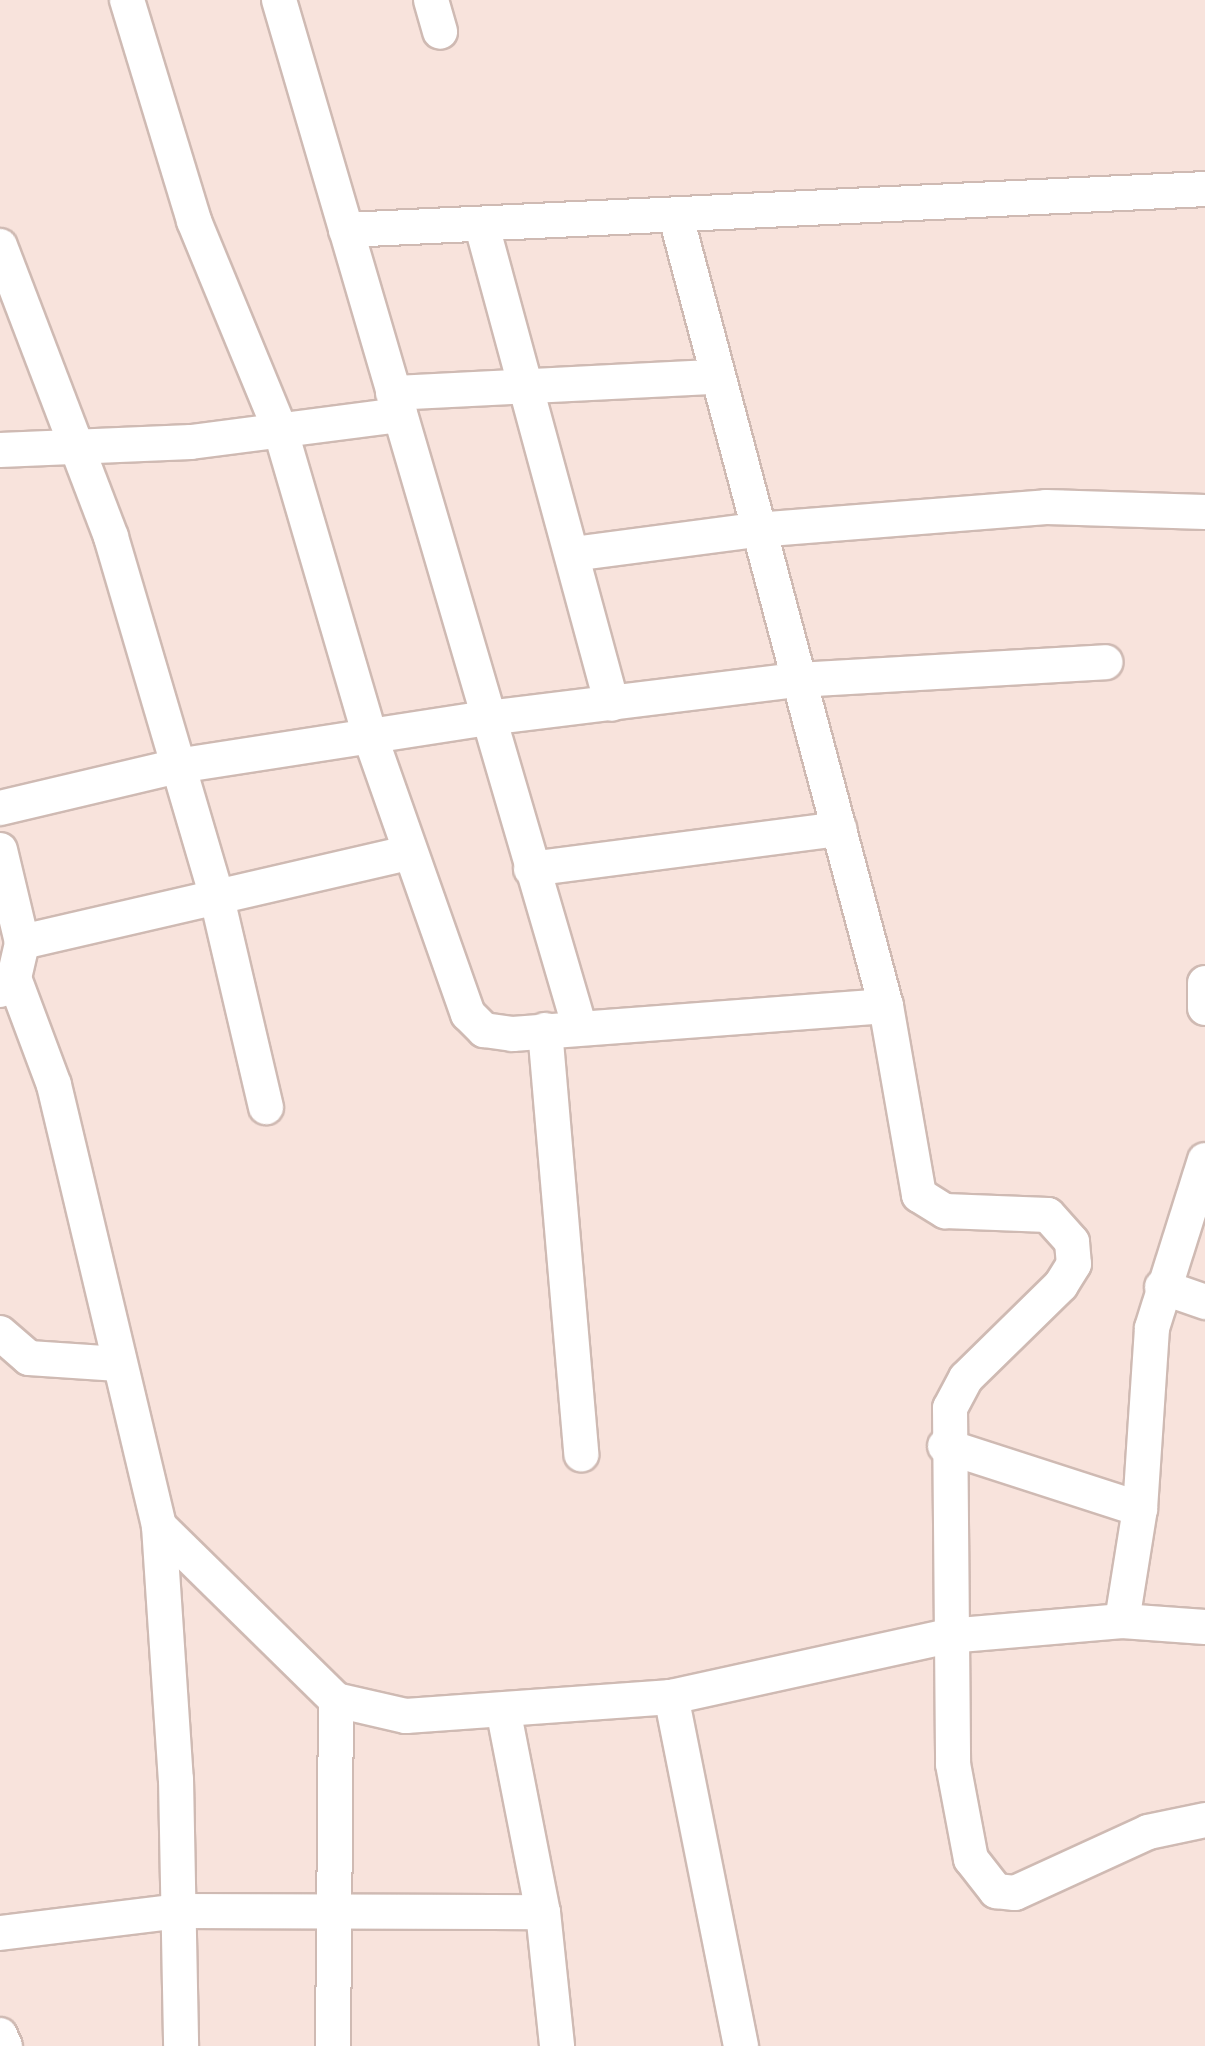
<!DOCTYPE html>
<html>
<head>
<meta charset="utf-8">
<style>
  body { margin:0 }
  #map { position:relative; width:1205px; height:2046px; overflow:hidden; background:#f8e3dc; font-family:Helvetica,sans-serif }
  div>[style] { position:absolute }
  [style*='--x'] { left:calc(var(--x)*1px); top:calc(var(--y)*1px); width:calc(var(--w)*1px); rotate:calc(var(--a)*1deg) }
  .roads { filter:drop-shadow(2px 0 #cfbab3) drop-shadow(-2px 0 #cfbab3) drop-shadow(0 2px #cfbab3) drop-shadow(0 -2px #cfbab3) }
  .minor>* { height:34px; margin:-17px; padding:0 17px; transform-origin:17px; border-radius:17px; background:#fff }
  span { translate:-50% -50%; white-space:nowrap; text-align:center; line-height:1.15; -webkit-text-stroke:8px #fff2ee; paint-order:stroke }
</style>
</head>
<body>
<div id="map">
  <div class="roads">
    <div class="minor">
      <i style="--x:127;--y:0;--w:231;--a:73.1"></i>
      <i style="--x:194;--y:221;--w:228;--a:67.6"></i>
      <i style="--x:281;--y:432;--w:317;--a:73.7"></i>
      <i style="--x:370;--y:736;--w:295;--a:70.6"></i>
      <i style="--x:468;--y:1014;--w:23;--a:45"></i>
      <i style="--x:484;--y:1030;--w:29;--a:8"></i>
      <i style="--x:513;--y:1034;--w:374;--a:-4.3"></i>
      <i style="--x:279;--y:0;--w:1068;--a:73.69"></i>
      <i style="--x:431;--y:0;--w:33;--a:74"></i>
      <i style="--x:676;--y:217;--w:816;--a:75.1"></i>
      <i style="--x:886;--y:1006;--w:192;--a:80.1"></i>
      <i style="--x:919;--y:1195;--w:31;--a:32"></i>
      <i style="--x:945;--y:1211;--w:103;--a:2.2"></i>
      <i style="--x:1048;--y:1215;--w:36;--a:48"></i>
      <i style="--x:1072;--y:1242;--w:22;--a:85"></i>
      <i style="--x:1074;--y:1264;--w:25;--a:122"></i>
      <i style="--x:1061;--y:1285;--w:133;--a:135.6"></i>
      <i style="--x:966;--y:1378;--w:34;--a:118"></i>
      <i style="--x:950;--y:1408;--w:356;--a:89.5"></i>
      <i style="--x:953;--y:1764;--w:97;--a:79.3"></i>
      <i style="--x:971;--y:1859;--w:41;--a:52"></i>
      <i style="--x:996;--y:1891;--w:19;--a:6"></i>
      <i style="--x:1015;--y:1893;--w:146;--a:-24.6"></i>
      <i style="--x:1148;--y:1832;--w:58;--a:-11.9"></i>
      <i style="--x:482;--y:226;--w:495;--a:74.8"></i>
      <i style="--x:346;--y:230;--w:860;--a:-2.73"></i>
      <i style="--x:0;--y:246;--w:311;--a:69.1"></i>
      <i style="--x:111;--y:537;--w:372;--a:73.6"></i>
      <i style="--x:216;--y:894;--w:219;--a:76.8"></i>
      <i style="--x:393;--y:393;--w:321;--a:-2.9"></i>
      <i style="--x:0;--y:450;--w:191;--a:-2.4"></i>
      <i style="--x:191;--y:442;--w:211;--a:-7.4"></i>
      <i style="--x:573;--y:554;--w:185;--a:-7.5"></i>
      <i style="--x:756;--y:530;--w:291;--a:-4.5"></i>
      <i style="--x:1046;--y:507;--w:159;--a:1.8"></i>
      <i style="--x:0;--y:808;--w:182;--a:-13.3"></i>
      <i style="--x:177;--y:766;--w:314;--a:-8.8"></i>
      <i style="--x:487;--y:718;--w:312;--a:-7"></i>
      <i style="--x:797;--y:680;--w:309;--a:-3.3"></i>
      <i style="--x:0;--y:850;--w:95;--a:76.6"></i>
      <i style="--x:531;--y:869;--w:311;--a:-7.4"></i>
      <i style="--x:14;--y:978;--w:114;--a:69.5"></i>
      <i style="--x:54;--y:1085;--w:453;--a:76.6"></i>
      <i style="--x:159;--y:1526;--w:254;--a:86.2"></i>
      <i style="--x:176;--y:1779;--w:267;--a:88.9"></i>
      <i style="--x:1205;--y:983;--w:25;--a:90"></i>
      <i style="--x:0;--y:990;--w:18;--a:-41"></i>
      <i style="--x:14;--y:978;--w:37;--a:-77"></i>
      <i style="--x:22;--y:942;--w:397;--a:-13"></i>
      <i style="--x:545;--y:1030;--w:426;--a:85.1"></i>
      <i style="--x:1162;--y:1287;--w:46;--a:19.2"></i>
      <i style="--x:0;--y:1333;--w:38;--a:41"></i>
      <i style="--x:29;--y:1358;--w:90;--a:3.8"></i>
      <i style="--x:945;--y:1446;--w:205;--a:17.9"></i>
      <i style="--x:159;--y:1526;--w:248;--a:44.5"></i>
      <i style="--x:336;--y:1700;--w:72;--a:12.9"></i>
      <i style="--x:406;--y:1716;--w:266;--a:-4.1"></i>
      <i style="--x:1122;--y:1621;--w:113;--a:-80.9"></i>
      <i style="--x:1140;--y:1509;--w:181;--a:-86.2"></i>
      <i style="--x:1152;--y:1328;--w:176;--a:-72.5"></i>
      <i style="--x:504;--y:1714;--w:202;--a:78.9"></i>
      <i style="--x:543;--y:1912;--w:135;--a:84"></i>
      <i style="--x:0;--y:1933;--w:180;--a:-7"></i>
      <i style="--x:179;--y:1911;--w:364;--a:0.2"></i>
      <i style="--x:0;--y:2035;--w:12;--a:66"></i>
      <i style="--x:333;--y:2046;--w:346;--a:-89.5"></i>
      <i style="--x:741;--y:2046;--w:356;--a:-101.3"></i>
      <i style="--x:671;--y:1697;--w:284;--a:-12.4"></i>
      <i style="--x:948;--y:1636;--w:175;--a:-4.9"></i>
      <i style="--x:1122;--y:1621;--w:83;--a:4.1"></i>
    </div>
  </div>
</div>
</body>
</html>
